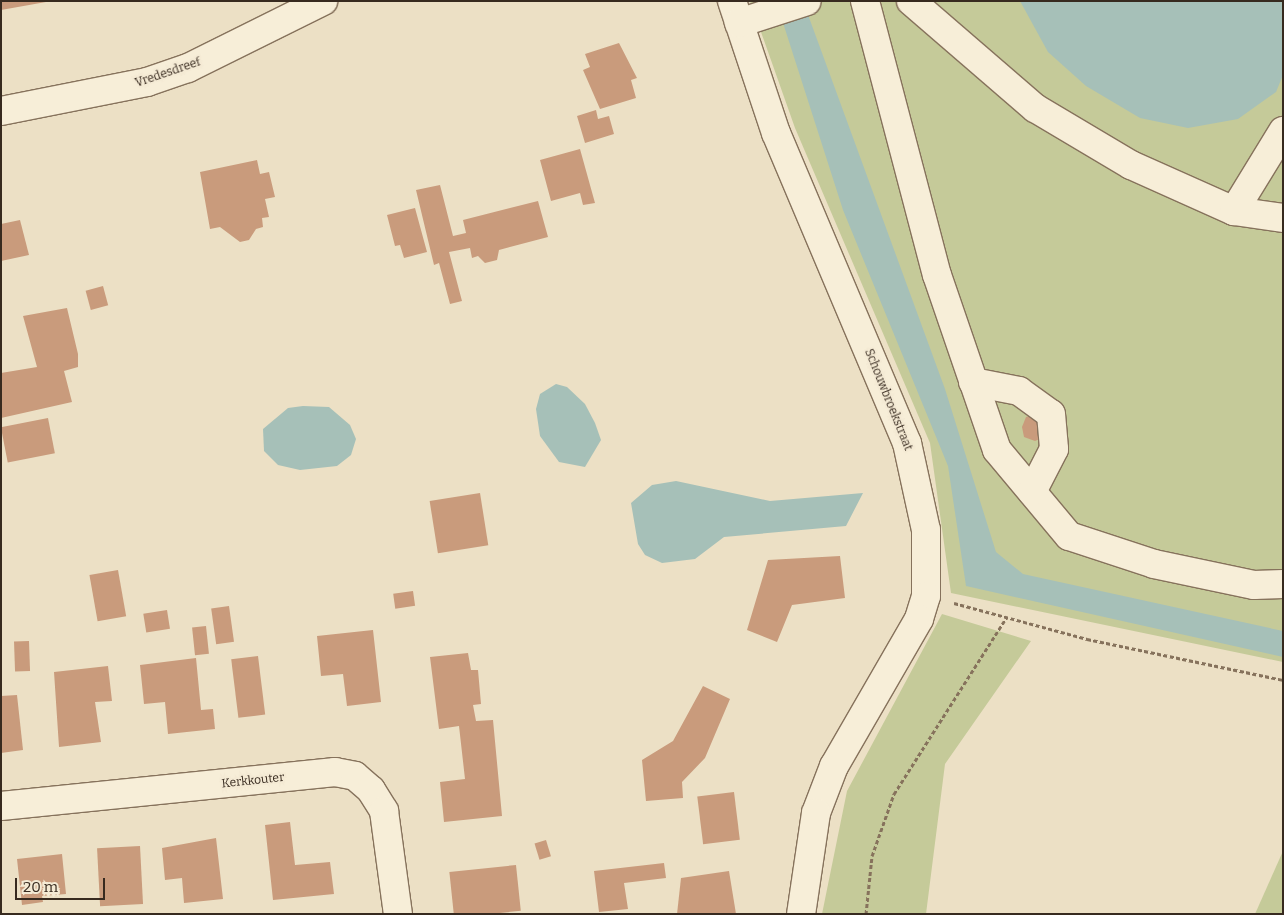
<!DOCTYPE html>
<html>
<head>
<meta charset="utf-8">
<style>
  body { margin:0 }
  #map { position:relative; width:1284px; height:915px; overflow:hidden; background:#ece0c5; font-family:Bitter,serif }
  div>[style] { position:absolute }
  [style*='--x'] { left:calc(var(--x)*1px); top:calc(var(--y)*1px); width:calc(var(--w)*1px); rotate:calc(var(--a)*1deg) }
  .green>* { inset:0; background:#c5ca99 }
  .water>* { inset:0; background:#a6c0b8 }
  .building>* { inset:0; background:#c99b7c; transform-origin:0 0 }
  .path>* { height:3px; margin-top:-1.5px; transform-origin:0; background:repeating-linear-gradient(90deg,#86725c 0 4px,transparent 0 6.5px) }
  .roads { filter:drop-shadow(1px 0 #86725c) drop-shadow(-1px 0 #86725c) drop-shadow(0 1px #86725c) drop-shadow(0 -1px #86725c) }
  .minor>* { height:28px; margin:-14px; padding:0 14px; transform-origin:14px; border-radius:14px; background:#f7eed8 }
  span { translate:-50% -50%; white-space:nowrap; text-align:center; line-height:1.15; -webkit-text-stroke:4px #f4ead4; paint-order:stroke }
  .street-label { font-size:12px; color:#372a1f }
  .frame { position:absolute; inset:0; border:2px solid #372a1f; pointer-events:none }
  .scale { position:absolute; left:15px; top:878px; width:90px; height:22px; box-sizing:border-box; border:2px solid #372a1f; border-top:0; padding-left:6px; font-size:15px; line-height:18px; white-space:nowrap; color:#372a1f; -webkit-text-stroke:4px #f4ead4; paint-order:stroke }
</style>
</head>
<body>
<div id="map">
  <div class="green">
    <i style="clip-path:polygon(750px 1px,1283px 1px,1283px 662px,951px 593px,930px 443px,795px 128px)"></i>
    <i style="clip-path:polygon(942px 614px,1031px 641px,945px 764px,926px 914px,822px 914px,847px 791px)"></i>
    <i style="clip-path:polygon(1283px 851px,1283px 914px,1255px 914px)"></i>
  </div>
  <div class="water">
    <i style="clip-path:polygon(776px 1px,803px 1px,945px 389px,996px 552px,1023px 574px,1283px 631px,1283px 657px,966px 586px,948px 466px,843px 210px)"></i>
    <i style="clip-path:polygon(1020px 1px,1283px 1px,1283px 75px,1276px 92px,1238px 119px,1188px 128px,1140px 118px,1086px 86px,1048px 52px)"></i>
    <i style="clip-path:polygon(556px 384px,567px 387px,585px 404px,595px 423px,601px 440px,585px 467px,559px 462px,540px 436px,536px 409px,540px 394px)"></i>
    <i style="clip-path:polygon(303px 406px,329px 407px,350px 425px,356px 439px,351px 455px,337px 466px,300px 470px,278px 465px,264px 451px,263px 429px,288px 408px)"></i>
    <i style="clip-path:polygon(676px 481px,770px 501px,863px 493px,846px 526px,724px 537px,695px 559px,662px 563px,645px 555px,638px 544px,631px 503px,652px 485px)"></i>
  </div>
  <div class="building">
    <i style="clip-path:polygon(1px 1px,46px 1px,46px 2px,1px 10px)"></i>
    <i style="clip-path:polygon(619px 43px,637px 78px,631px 80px,636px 98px,600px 109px,583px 70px,590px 67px,585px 54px)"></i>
    <i style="clip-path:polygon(596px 110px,598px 119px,609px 116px,614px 134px,585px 143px,577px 116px)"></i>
    <i style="clip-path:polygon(580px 149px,595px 203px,583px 205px,580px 193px,551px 201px,540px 160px)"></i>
    <i style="clip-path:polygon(257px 160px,260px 174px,269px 172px,275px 197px,265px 199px,269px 217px,262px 218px,263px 227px,256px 229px,249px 240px,240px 242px,220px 227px,210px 229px,200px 172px)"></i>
    <i style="clip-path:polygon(440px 185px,453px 236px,466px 233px,463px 220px,538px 201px,548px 237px,499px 250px,497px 260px,485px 263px,478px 256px,472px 258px,470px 248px,449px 252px,462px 301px,450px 304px,439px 263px,434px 265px,416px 190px)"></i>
    <i style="clip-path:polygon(415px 208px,427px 252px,404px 258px,400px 245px,395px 246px,387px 215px)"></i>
    <i style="clip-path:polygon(20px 220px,29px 255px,1px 261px,1px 224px)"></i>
    <i style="left:103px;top:286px;width:20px;height:18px;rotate:75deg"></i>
    <i style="clip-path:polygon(67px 308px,78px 354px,78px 367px,64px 371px,72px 402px,1px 418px,1px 373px,37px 367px,23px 316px)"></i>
    <i style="clip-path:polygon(1036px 414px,1045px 418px,1042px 438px,1035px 441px,1024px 437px,1022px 427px,1026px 417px)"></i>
    <i style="left:48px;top:418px;width:36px;height:48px;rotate:79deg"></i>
    <i style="left:480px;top:493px;width:53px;height:51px;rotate:81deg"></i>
    <i style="clip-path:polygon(840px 556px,845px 598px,792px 605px,777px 642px,747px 630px,768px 560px)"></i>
    <i style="left:118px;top:570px;width:47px;height:29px;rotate:80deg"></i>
    <i style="left:413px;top:591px;width:15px;height:20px;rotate:82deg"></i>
    <i style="left:229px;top:606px;width:36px;height:18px;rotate:82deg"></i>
    <i style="left:167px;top:610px;width:19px;height:24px;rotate:81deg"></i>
    <i style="left:206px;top:626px;width:28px;height:14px;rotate:84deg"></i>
    <i style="clip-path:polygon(373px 630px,381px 702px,347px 706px,343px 674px,321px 676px,317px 636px)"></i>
    <i style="left:29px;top:641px;width:30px;height:15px;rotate:88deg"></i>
    <i style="clip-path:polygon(468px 653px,471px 670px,478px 670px,481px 704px,473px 705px,476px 721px,493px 720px,502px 816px,444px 822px,440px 782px,465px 779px,459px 726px,439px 729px,430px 657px)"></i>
    <i style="left:258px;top:656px;width:59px;height:27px;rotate:83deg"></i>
    <i style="clip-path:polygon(196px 658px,201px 710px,213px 709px,215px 729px,168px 734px,165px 702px,144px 704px,140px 665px)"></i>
    <i style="clip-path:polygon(108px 666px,112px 701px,95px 702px,101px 742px,59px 747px,54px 672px)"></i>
    <i style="clip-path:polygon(703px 686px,730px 699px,705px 758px,682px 782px,683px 798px,646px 801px,642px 760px,673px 741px)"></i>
    <i style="clip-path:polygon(17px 695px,23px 750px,1px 753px,1px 696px)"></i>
    <i style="left:734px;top:792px;width:48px;height:37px;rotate:83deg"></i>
    <i style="clip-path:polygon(290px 822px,295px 865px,330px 862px,334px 894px,273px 900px,265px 825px)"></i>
    <i style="clip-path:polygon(216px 838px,223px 899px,184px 903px,182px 878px,165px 880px,162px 848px)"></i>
    <i style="left:546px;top:840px;width:17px;height:12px;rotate:73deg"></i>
    <i style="left:140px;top:846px;width:58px;height:43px;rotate:87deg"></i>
    <i style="clip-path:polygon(62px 854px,66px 894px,42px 896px,43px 902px,22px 905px,17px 859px)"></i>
    <i style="clip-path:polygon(664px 863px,666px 878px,624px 883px,628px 909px,599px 912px,594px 871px)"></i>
    <i style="left:516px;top:865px;width:46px;height:67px;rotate:84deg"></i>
    <i style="clip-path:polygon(729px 871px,736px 914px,677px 914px,681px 878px)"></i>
  </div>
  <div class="path">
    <i style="--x:954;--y:603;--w:138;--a:15.1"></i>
    <i style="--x:1087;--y:639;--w:200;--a:11.8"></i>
    <i style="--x:866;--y:914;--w:58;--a:-84.1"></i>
    <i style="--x:872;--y:856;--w:66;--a:-70.5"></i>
    <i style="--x:894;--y:794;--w:209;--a:-57.5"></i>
  </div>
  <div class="roads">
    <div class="minor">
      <i style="--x:732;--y:1;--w:139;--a:71.6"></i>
      <i style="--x:776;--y:133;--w:337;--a:67.1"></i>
      <i style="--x:907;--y:443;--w:89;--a:77.7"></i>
      <i style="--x:926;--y:530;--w:66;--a:90"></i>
      <i style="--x:926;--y:596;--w:24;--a:107"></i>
      <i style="--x:919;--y:619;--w:170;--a:120"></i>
      <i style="--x:834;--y:766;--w:50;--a:111"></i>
      <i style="--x:816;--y:813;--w:102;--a:98.4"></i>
      <i style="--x:865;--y:1;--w:283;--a:75.3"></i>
      <i style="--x:937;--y:275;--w:185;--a:71.1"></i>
      <i style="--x:997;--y:450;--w:112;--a:50.1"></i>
      <i style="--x:1069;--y:536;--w:89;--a:18.2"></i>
      <i style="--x:1154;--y:564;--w:102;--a:11.9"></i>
      <i style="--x:1254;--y:585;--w:29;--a:-2"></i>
      <i style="--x:911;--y:1;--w:164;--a:40.8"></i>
      <i style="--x:1035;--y:108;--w:112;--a:30.7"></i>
      <i style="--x:1131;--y:165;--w:113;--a:24.1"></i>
      <i style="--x:1234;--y:211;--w:49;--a:8.1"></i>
      <i style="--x:739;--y:23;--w:71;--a:-17.9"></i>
      <i style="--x:1;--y:111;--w:149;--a:-11.2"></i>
      <i style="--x:147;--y:82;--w:43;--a:-18.9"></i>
      <i style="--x:188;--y:68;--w:151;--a:-26.4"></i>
      <i style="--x:1234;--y:211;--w:94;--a:-58.5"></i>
      <i style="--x:973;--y:382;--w:47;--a:11.1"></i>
      <i style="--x:1019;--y:391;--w:39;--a:36"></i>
      <i style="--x:1051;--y:414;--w:35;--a:85"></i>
      <i style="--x:1054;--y:449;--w:48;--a:117.1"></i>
      <i style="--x:1;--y:806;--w:336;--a:-5.8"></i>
      <i style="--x:335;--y:772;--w:20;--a:11"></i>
      <i style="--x:355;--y:776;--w:21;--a:41"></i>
      <i style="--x:371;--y:790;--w:25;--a:58"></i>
      <i style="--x:384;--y:811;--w:104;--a:82.3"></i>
    </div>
  </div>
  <div class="street-label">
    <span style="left:168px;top:73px;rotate:-19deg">Vredesdreef</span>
    <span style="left:888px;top:400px;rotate:68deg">Schouwbroekstraat</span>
    <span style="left:253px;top:781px;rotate:-6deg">Kerkkouter</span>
  </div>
  <div class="frame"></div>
  <div class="scale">20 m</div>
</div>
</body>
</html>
